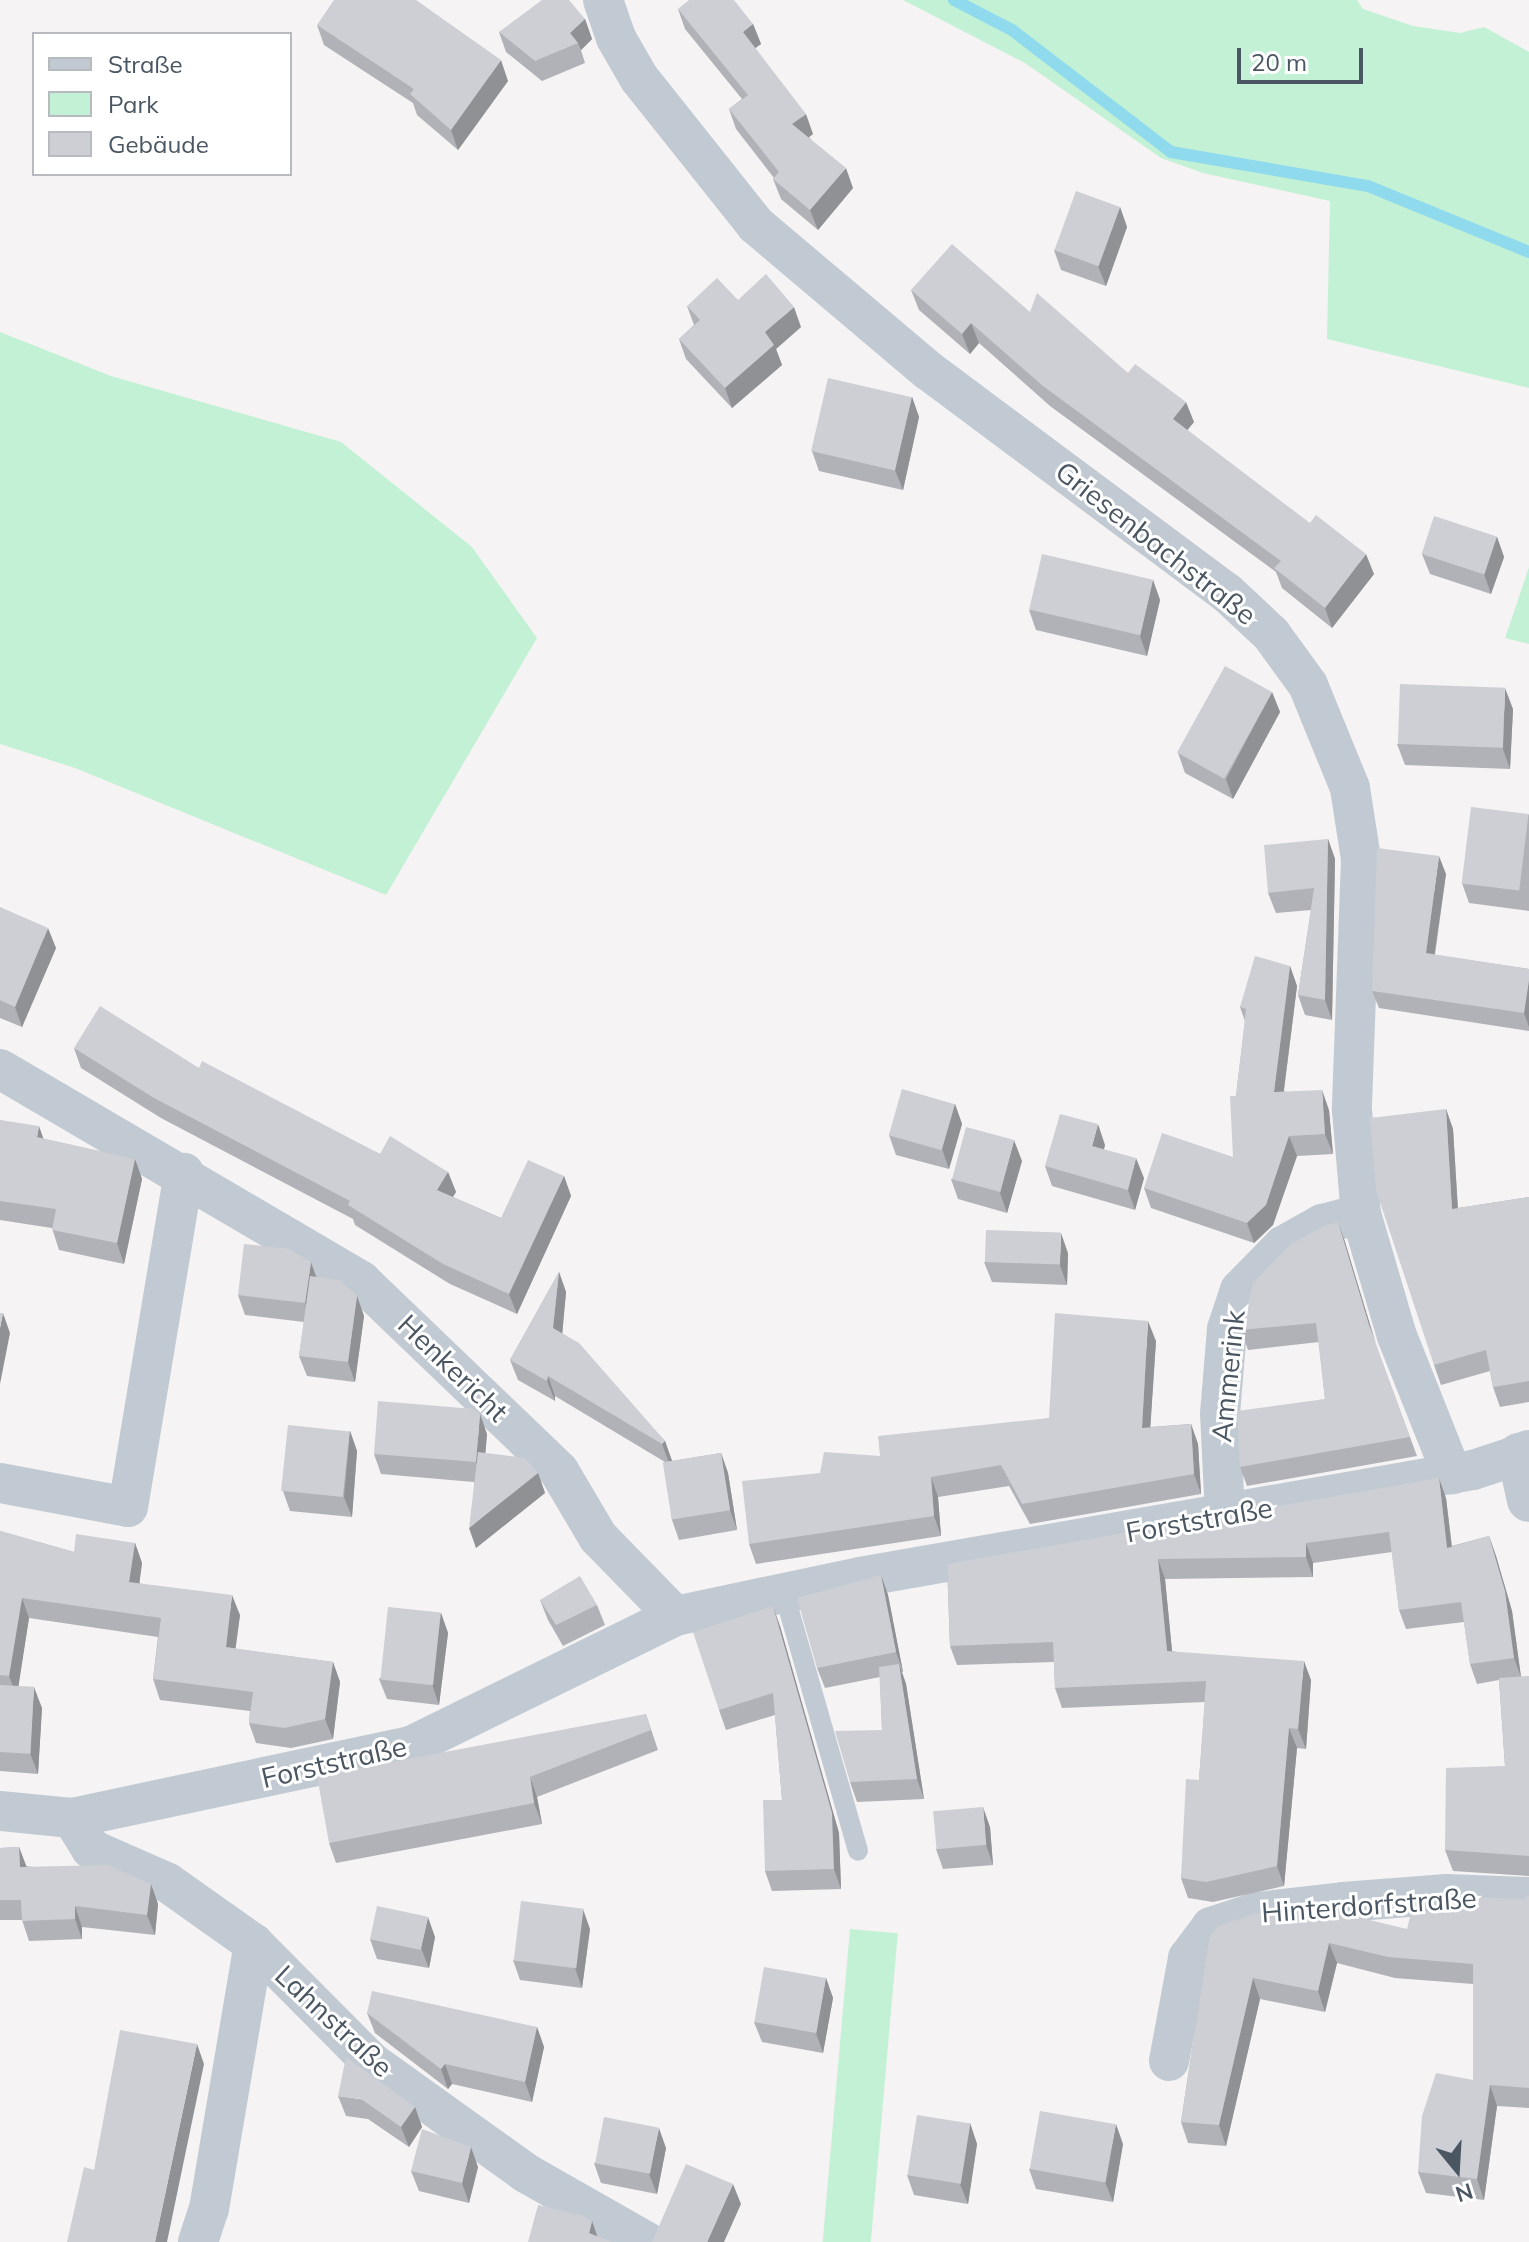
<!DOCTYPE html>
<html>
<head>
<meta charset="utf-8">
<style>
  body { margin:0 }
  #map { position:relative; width:1529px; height:2242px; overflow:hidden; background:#f5f3f3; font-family:Mulish,sans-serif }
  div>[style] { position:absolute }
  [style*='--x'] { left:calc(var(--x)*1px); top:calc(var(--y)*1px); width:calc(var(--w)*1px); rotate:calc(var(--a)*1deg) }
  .green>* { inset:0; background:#c3f1d5; transform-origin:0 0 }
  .stream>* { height:12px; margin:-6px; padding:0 6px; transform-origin:6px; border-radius:6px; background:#90daee }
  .service>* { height:20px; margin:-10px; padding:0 10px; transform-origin:10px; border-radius:10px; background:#c1cad2 }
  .minor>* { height:40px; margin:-20px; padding:0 20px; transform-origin:20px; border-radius:20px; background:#c1cad2 }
  .tertiary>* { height:44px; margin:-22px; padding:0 22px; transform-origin:22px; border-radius:22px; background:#c1cad2 }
  .wall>* { inset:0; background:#b0b2b7 }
  .shaded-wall>* { inset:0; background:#909195 }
  .building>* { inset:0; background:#cdcfd5; transform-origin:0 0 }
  span { translate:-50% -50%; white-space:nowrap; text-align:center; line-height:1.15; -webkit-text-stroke:6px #fff; paint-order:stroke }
  .street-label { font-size:28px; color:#4a5661 }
  .legend { position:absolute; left:32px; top:32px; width:260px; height:144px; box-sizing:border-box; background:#fff; border:2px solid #b7bbc0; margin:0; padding:10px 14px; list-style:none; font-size:24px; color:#4a5661 }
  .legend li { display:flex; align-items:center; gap:16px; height:40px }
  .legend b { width:40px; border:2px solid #b7bbc0 }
  .north { position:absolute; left:1417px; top:2130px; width:80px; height:80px; -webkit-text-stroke:6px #fff; paint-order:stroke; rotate:162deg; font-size:22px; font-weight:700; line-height:32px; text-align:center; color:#4a5661 }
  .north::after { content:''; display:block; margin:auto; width:28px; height:36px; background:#4a5661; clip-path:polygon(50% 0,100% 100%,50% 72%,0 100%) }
  .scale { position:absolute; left:1237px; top:48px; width:126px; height:36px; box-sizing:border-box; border:4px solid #4a5661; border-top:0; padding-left:10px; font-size:24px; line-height:28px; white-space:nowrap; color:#4a5661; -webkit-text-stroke:6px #fff; paint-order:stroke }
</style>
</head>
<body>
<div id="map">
  <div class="green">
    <i style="clip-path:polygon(903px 0,1357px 0,1363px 9px,1413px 26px,1460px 33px,1484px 27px,1529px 52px,1529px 388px,1327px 339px,1330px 201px,1203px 173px,1161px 158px,1025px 63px)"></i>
    <i style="clip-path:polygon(0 332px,111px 376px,341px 442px,472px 547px,537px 638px,386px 895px,75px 768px,0 744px)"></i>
    <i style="clip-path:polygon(1529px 567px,1529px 644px,1505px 638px)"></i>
    <i style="left:850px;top:1929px;width:48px;height:319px;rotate:5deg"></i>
  </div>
  <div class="stream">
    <i style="--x:954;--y:0;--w:65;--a:27.3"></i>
    <i style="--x:1012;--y:30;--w:200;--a:37.5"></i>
    <i style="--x:1171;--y:152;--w:200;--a:9.8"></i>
    <i style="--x:1368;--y:186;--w:174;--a:22.3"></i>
  </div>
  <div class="service">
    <i style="--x:784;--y:1593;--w:268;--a:74"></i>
  </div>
  <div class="minor">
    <i style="--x:603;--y:0;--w:40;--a:71.1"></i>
    <i style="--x:616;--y:38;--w:46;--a:60.1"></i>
    <i style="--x:639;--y:78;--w:188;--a:51.5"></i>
    <i style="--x:756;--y:225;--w:226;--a:40.2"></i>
    <i style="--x:929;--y:371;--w:370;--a:36.7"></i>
    <i style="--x:1226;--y:592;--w:62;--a:43"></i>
    <i style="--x:1271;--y:634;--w:63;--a:54"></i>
    <i style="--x:1308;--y:685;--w:111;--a:67.8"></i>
    <i style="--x:1350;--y:788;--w:72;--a:81.2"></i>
    <i style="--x:1361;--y:859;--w:251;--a:92.1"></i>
    <i style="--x:1352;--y:1110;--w:104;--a:85.1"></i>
    <i style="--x:1361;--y:1214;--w:127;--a:73.6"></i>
    <i style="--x:1397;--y:1336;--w:149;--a:68.3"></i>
    <i style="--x:0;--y:1069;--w:419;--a:30.4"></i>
    <i style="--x:361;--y:1281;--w:274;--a:43.8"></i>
    <i style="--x:559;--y:1471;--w:77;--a:59.4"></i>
    <i style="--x:598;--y:1537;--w:110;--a:45.7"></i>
    <i style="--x:0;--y:1483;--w:130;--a:10.6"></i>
    <i style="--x:128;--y:1507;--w:339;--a:-80.5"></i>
    <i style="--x:1225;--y:1515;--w:101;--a:-92.8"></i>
    <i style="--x:1220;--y:1414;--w:85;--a:-85.3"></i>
    <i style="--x:1227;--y:1329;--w:41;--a:-71.6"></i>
    <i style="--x:1240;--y:1290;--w:62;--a:-45.7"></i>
    <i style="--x:1283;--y:1246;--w:45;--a:-29.4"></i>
    <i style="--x:1322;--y:1224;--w:40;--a:-14.4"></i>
    <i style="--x:0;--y:1811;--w:72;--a:5.6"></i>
    <i style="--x:72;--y:1818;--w:347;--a:-12"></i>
    <i style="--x:411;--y:1746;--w:294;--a:-26.2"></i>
    <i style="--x:675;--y:1616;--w:189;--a:-11.9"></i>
    <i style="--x:860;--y:1577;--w:622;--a:-9.9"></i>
    <i style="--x:1473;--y:1470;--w:48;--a:-18.1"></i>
    <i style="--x:72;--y:1818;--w:36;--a:58"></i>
    <i style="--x:91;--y:1849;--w:84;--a:23.8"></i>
    <i style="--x:168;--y:1883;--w:105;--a:35.3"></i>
    <i style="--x:254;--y:1944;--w:166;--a:45.2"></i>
    <i style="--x:371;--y:2062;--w:191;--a:35.6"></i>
    <i style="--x:526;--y:2173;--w:139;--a:29.7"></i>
    <i style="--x:1169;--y:2061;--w:105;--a:-79.5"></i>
    <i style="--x:1188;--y:1958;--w:39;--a:-53"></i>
    <i style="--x:1211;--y:1927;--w:48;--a:-18.1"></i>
    <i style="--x:1257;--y:1912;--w:87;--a:-6.6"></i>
    <i style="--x:1343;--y:1902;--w:104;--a:-4.4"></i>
    <i style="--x:1447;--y:1894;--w:82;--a:2.1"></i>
    <i style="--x:198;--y:2242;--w:35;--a:-72"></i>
    <i style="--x:209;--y:2209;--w:269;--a:-80.4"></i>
  </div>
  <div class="tertiary">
    <i style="--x:1529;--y:1452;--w:10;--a:163"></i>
    <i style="--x:1519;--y:1455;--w:46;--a:77.5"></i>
  </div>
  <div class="wall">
    <i style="clip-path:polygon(678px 9px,753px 24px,761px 44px,755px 48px,813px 134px,809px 137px,853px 188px,818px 230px,781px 199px,773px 179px,774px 178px,736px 129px,729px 109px,742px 99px,685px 29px)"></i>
    <i style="clip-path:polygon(585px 19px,592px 39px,581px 50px,585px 63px,542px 81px,506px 52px,499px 32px)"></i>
    <i style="clip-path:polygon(317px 25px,508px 81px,458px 150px,417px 115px,413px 103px,324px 45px)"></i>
    <i style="clip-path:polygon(1120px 207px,1127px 227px,1106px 286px,1061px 270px,1054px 250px)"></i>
    <i style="clip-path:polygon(911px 290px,1030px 312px,1128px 373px,1194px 422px,1187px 430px,1374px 574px,1332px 628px,1282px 588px,1276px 572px,1050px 406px,979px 343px,970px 354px,919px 310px)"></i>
    <i style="clip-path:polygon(738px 300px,801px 327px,776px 349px,782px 365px,732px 408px,686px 359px,679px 339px,694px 325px,687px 306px)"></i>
    <i style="clip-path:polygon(912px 397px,919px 417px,903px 490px,819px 471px,812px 451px)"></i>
    <i style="clip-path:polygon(1497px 537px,1504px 557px,1491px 594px,1430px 574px,1422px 554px)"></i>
    <i style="clip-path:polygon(1153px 580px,1160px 600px,1147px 656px,1036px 630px,1029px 610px)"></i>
    <i style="clip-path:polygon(1272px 692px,1280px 712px,1233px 799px,1185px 773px,1178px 753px)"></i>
    <i style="clip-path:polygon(1513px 709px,1510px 769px,1405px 765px,1397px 744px)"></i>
    <i style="clip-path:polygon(1529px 814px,1529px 911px,1469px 903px,1462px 883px)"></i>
    <i style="clip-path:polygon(1328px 839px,1335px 859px,1332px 1020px,1305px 1015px,1298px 995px,1311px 910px,1276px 913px,1268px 893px)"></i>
    <i style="clip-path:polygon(1446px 874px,1435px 955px,1529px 969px,1529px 1031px,1379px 1008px,1372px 991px)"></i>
    <i style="clip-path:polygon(0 907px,56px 948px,22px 1027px,0 1018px)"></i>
    <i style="clip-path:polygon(1290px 966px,1297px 986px,1284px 1091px,1329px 1110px,1333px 1154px,1297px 1156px,1273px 1225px,1254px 1243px,1151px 1208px,1144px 1188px,1233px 1157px,1236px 1096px,1245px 1021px,1240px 1007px)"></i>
    <i style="clip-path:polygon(74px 1048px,199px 1068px,380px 1154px,448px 1172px,456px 1192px,453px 1197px,501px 1218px,564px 1176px,571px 1196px,517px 1314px,450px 1284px,355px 1225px,353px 1219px,161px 1118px,81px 1068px)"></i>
    <i style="clip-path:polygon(955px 1104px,962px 1124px,949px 1169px,896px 1155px,889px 1135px)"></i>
    <i style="clip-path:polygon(1446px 1109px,1453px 1129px,1458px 1208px,1529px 1197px,1529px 1402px,1500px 1407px,1493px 1387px,1490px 1371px,1441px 1385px,1434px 1365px)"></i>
    <i style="clip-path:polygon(0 1120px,44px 1139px,135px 1159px,142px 1179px,124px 1264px,59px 1250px,52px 1228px,0 1220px)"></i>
    <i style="clip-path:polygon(1105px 1145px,1104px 1149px,1144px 1178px,1135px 1210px,1052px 1186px,1045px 1166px)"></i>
    <i style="clip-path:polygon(1022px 1161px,1007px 1213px,958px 1199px,951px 1179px)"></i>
    <i style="clip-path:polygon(1338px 1222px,1345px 1242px,1375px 1343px,1417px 1456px,1247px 1486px,1240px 1467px,1325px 1399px,1319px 1342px,1248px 1350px,1241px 1330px)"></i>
    <i style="clip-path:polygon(1068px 1253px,1067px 1285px,992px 1282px,984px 1262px)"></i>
    <i style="clip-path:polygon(559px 1272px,566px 1292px,562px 1333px,665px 1441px,672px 1461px,721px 1453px,728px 1473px,737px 1530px,679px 1540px,672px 1520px,665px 1462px,555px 1396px,555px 1401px,518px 1380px,510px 1360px)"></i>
    <i style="clip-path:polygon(316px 1276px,357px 1296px,364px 1316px,355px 1382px,307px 1376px,299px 1356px,304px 1322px,245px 1315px,238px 1295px)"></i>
    <i style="clip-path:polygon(1156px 1341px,1150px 1427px,1191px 1424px,1198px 1444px,1201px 1494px,1030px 1524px,1009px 1486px,938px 1497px,941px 1536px,756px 1564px,749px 1544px,820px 1473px,880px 1456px,1049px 1418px)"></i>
    <i style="clip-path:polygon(350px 1431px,357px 1451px,352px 1517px,290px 1511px,283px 1491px)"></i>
    <i style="clip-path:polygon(487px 1434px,485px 1453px,538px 1473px,545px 1493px,476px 1548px,474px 1482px,381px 1474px,374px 1454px)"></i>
    <i style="clip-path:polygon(1446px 1498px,1452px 1546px,1489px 1536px,1496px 1556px,1512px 1611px,1521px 1677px,1529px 1676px,1529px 1876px,1453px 1871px,1445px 1850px,1505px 1766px,1499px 1680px,1477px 1684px,1470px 1664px,1464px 1622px,1406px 1629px,1399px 1610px,1392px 1552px,1313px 1563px,1313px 1577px,1165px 1579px,1172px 1651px,1311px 1680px,1306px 1749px,1297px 1748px,1284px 1886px,1213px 1902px,1188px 1898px,1181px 1878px,1199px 1780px,1205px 1702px,1062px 1708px,1055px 1688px,1054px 1662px,957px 1665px,950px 1646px,947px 1564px)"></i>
    <i style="clip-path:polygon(0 1531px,74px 1552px,135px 1543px,142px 1563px,139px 1583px,240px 1615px,235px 1649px,333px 1662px,340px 1682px,333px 1739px,291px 1748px,256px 1743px,249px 1723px,250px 1711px,160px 1700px,153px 1679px,158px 1637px,29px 1618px,18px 1686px,42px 1708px,38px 1774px,0 1771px)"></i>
    <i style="clip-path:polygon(881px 1575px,888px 1595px,903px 1672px,902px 1672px,906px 1684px,924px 1799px,857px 1802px,850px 1782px,882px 1730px,880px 1677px,825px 1688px,817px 1668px)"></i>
    <i style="clip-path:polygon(540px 1600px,597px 1605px,605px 1625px,563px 1646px,548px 1620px)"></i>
    <i style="clip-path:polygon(441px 1613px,448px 1633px,439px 1705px,387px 1699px,379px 1679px)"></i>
    <i style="clip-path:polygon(780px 1626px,839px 1833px,841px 1889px,772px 1891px,765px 1871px,782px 1800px,775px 1715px,726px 1730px,719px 1710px)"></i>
    <i style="clip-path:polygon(646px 1714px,658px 1750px,537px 1797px,542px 1824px,336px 1863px,329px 1843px)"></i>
    <i style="clip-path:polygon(990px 1827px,993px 1865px,943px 1869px,936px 1849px)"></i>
    <i style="clip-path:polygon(19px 1847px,26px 1866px,151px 1884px,158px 1904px,155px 1935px,82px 1927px,82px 1939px,29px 1941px,22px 1920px,0 1920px,0 1848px)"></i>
    <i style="clip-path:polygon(1529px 1895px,1529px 2108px,1497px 2106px,1484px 2200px,1426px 2193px,1418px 2172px,1473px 2080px,1473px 1984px,1395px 1978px,1337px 1963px,1325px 2012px,1260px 1999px,1226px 2146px,1188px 2143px,1181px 2122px,1209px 1937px,1407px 1929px,1445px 1914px,1521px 1899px)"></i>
    <i style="clip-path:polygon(590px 1929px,582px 1988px,520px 1980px,513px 1960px)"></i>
    <i style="clip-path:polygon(435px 1937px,429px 1968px,377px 1959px,370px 1939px)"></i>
    <i style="clip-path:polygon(826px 1978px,833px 1998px,823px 2053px,762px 2042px,754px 2022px)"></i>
    <i style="clip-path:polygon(367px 2013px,537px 2027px,544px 2047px,532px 2102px,452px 2084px,448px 2089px,375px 2033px)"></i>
    <i style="clip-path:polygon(338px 2096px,415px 2107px,422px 2127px,409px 2147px,368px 2119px,346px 2116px)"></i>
    <i style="clip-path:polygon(970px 2123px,977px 2144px,968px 2204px,914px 2195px,907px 2175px)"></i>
    <i style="clip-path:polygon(1123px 2144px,1113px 2202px,1036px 2189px,1029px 2169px)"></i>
    <i style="clip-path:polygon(666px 2148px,657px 2194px,601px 2183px,594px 2163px)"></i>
    <i style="clip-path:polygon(478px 2167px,469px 2203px,419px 2191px,411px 2171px)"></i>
  </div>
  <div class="shaded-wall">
    <i style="clip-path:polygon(585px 19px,592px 39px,581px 50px,578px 43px,570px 33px)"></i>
    <i style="clip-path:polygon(753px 24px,761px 44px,750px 52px,743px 32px)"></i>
    <i style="clip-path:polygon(501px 60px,508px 81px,458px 150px,451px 130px)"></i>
    <i style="clip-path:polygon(806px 114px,813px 134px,800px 144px,792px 124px)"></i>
    <i style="clip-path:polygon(846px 168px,853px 188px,818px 230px,810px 210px)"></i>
    <i style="clip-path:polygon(1120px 207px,1127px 227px,1106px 286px,1098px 266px)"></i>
    <i style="clip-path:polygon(794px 307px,801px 327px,776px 349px,782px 365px,732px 408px,725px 388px,765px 332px)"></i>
    <i style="clip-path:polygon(971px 323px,979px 343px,970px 354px,962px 334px)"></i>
    <i style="clip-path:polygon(912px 397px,919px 417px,903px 490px,895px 470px)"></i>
    <i style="clip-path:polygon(1186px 402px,1194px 422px,1180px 439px,1173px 419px)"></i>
    <i style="clip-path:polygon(1497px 537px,1504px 557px,1491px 594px,1484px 574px)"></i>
    <i style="clip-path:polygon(1366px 554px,1374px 574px,1332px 628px,1325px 608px)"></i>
    <i style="clip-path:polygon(1153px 580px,1160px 600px,1147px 656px,1140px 636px)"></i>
    <i style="clip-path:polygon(1505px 688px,1513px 709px,1510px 769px,1503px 749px)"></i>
    <i style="clip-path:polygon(1272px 692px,1280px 712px,1233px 799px,1226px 779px)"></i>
    <i style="clip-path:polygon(1328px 839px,1335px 859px,1332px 1020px,1325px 1000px)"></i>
    <i style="clip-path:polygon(1439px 856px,1446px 874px,1432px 971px,1426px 953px)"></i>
    <i style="clip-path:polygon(48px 928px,56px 948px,22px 1027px,15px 1007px)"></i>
    <i style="clip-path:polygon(1290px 966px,1297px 986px,1281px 1112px,1274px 1092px)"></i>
    <i style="clip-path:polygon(1529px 980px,1529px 1027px,1524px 1013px)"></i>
    <i style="clip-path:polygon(1322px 1090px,1329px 1110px,1333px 1154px,1325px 1134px)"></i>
    <i style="clip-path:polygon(955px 1104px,962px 1124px,949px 1169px,942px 1149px)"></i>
    <i style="clip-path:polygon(1446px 1109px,1453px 1129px,1459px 1229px,1452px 1209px)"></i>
    <i style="clip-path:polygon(1098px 1124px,1105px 1145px,1099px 1166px,1092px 1146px)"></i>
    <i style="clip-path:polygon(39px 1126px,46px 1146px,37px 1137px)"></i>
    <i style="clip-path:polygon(1289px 1136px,1297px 1156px,1273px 1225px,1254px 1243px,1247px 1223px)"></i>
    <i style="clip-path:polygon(1014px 1140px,1022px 1161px,1007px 1213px,1000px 1193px)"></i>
    <i style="clip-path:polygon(1136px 1158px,1144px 1178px,1135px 1210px,1128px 1190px)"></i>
    <i style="clip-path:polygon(135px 1159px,142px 1179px,124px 1264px,117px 1243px)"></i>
    <i style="clip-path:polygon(448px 1172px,456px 1192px,444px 1210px,437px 1190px)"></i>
    <i style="clip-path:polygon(564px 1176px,571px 1196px,517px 1314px,509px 1294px)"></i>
    <i style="clip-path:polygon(1338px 1222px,1345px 1242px,1376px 1344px,1369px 1325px)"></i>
    <i style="clip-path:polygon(1061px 1233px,1068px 1253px,1067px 1285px,1060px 1265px)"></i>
    <i style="clip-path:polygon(311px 1262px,318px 1282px,313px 1323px,305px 1303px)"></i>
    <i style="clip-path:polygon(559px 1272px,566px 1292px,561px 1348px,553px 1328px)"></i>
    <i style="clip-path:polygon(357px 1296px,364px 1316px,355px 1382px,348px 1362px)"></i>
    <i style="clip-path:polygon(3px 1313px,10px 1333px,0 1384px,0 1328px)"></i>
    <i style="clip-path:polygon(1148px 1321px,1156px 1341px,1149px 1448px,1142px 1428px)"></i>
    <i style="clip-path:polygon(548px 1376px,555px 1396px,555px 1401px,547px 1381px)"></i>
    <i style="clip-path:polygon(480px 1414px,487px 1434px,483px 1483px,476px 1462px)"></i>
    <i style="clip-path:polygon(1191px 1424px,1198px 1444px,1201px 1494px,1194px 1474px)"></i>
    <i style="clip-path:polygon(350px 1431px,357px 1451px,352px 1517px,344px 1497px)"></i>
    <i style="clip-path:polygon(665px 1441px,672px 1461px,670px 1465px,662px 1444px)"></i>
    <i style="clip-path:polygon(721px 1453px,728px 1473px,737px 1530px,730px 1510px)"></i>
    <i style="clip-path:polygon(538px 1473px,545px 1493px,476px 1548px,469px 1528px)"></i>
    <i style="clip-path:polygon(931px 1477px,938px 1497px,941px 1536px,934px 1516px)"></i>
    <i style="clip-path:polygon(1439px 1478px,1446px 1498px,1454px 1567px,1447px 1548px)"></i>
    <i style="clip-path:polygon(1489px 1536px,1496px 1556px,1512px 1611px,1521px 1677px,1514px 1658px)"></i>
    <i style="clip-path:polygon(135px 1543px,142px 1563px,137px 1602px,129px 1582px)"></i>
    <i style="clip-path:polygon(1306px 1543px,1313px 1563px,1313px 1577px,1306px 1557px)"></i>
    <i style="clip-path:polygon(1158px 1559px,1165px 1579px,1174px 1671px,1167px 1651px)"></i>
    <i style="clip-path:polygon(881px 1575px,888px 1595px,903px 1672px,896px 1652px)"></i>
    <i style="clip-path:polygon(232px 1595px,240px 1615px,233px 1668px,226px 1647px)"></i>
    <i style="clip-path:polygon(22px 1598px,29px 1618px,17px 1696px,9px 1676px)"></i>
    <i style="clip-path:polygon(773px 1606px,780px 1626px,839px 1833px,841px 1889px,834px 1869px)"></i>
    <i style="clip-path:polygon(441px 1613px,448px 1633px,439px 1705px,432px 1684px)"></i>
    <i style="clip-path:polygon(1304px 1661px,1311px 1680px,1306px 1749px,1298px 1729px)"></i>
    <i style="clip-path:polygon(333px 1662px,340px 1682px,333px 1739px,325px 1719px)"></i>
    <i style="clip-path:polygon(899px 1664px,906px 1684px,924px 1799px,917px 1779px)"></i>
    <i style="clip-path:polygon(34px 1687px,42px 1708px,38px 1774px,30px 1753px)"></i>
    <i style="clip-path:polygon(1289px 1728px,1297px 1748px,1284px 1886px,1277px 1866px)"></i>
    <i style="clip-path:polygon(530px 1777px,537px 1797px,542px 1824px,534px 1803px)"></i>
    <i style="clip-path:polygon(983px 1807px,990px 1827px,993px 1865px,986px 1845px)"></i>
    <i style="clip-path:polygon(19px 1847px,27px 1868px,20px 1867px)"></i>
    <i style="clip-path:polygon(151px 1884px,158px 1904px,155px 1935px,147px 1915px)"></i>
    <i style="clip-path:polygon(75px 1906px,82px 1927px,82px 1939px,75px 1919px)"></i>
    <i style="clip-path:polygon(583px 1909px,590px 1929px,582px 1988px,575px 1968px)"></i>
    <i style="clip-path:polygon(428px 1917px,435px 1937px,429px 1968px,421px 1948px)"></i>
    <i style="clip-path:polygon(1329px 1943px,1337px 1963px,1325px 2012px,1318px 1991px)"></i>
    <i style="clip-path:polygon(826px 1978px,833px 1998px,823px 2053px,816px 2033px)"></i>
    <i style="clip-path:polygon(1253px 1978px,1260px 1999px,1226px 2146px,1219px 2125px)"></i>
    <i style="clip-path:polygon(537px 2027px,544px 2047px,532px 2102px,525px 2082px)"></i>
    <i style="clip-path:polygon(197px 2044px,204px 2064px,167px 2242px,155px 2242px)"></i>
    <i style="clip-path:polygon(445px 2064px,452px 2084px,448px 2089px,441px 2069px)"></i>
    <i style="clip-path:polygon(1490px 2085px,1497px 2106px,1484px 2200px,1477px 2179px)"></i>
    <i style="clip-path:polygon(415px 2107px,422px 2127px,409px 2147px,401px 2127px)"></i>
    <i style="clip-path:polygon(970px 2123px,977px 2144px,968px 2204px,960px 2184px)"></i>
    <i style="clip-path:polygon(1116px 2124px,1123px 2144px,1113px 2202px,1105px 2182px)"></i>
    <i style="clip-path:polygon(659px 2128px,666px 2148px,657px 2194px,649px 2174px)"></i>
    <i style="clip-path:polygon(471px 2147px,478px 2167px,469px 2203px,462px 2183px)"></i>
    <i style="clip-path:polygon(733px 2184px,741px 2204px,724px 2242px,707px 2242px)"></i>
    <i style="clip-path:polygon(592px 2221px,599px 2241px,589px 2233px)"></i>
  </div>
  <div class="building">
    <i style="clip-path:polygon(334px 0,416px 0,501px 60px,451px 130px,410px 94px,414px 89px,317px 25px)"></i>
    <i style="clip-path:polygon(542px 0,569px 0,585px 19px,570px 33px,578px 43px,535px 61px,499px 32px)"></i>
    <i style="clip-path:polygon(689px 0,734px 0,753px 24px,743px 32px,806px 114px,792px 124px,846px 168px,810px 210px,773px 179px,779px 172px,729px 109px,748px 95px,678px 9px)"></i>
    <i style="left:1076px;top:191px;width:47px;height:63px;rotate:20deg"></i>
    <i style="clip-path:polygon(952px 244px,1030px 312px,1037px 293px,1128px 373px,1135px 364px,1186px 402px,1173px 419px,1310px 523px,1316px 515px,1366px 554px,1325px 608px,1274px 568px,1281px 561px,1043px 386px,971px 323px,962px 334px,911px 290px)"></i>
    <i style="clip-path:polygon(766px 274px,794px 307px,765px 332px,774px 345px,725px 388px,679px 339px,700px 320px,687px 306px,717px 278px,738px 300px)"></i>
    <i style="left:828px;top:378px;width:86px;height:75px;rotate:13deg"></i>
    <i style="left:1434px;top:516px;width:66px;height:40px;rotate:18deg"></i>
    <i style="left:1042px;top:554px;width:114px;height:57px;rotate:13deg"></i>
    <i style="left:1225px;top:666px;width:54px;height:99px;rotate:29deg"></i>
    <i style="left:1400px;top:684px;width:105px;height:60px;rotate:2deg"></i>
    <i style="left:1471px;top:807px;width:58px;height:77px;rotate:7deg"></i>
    <i style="clip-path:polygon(1328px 839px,1325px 1000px,1298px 995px,1314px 888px,1268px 893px,1264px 845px)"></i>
    <i style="clip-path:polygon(1377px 848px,1439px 856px,1426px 953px,1529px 969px,1529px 980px,1524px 1013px,1372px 991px)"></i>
    <i style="clip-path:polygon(0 907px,48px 928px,15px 1007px,0 1000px)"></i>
    <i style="clip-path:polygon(1255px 956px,1290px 966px,1274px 1092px,1322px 1090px,1325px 1134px,1289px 1136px,1266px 1205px,1247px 1223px,1144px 1188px,1162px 1133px,1233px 1157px,1230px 1096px,1236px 1096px,1246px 1009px,1240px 1007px)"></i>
    <i style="clip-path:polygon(100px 1006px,199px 1068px,202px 1061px,380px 1154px,390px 1136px,448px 1172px,437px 1190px,501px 1218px,528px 1160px,564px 1176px,509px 1294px,443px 1264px,348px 1205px,350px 1201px,154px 1098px,74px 1048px)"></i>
    <i style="left:902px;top:1089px;width:55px;height:48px;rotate:16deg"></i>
    <i style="clip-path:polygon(1446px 1109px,1452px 1209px,1529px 1197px,1529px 1381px,1493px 1387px,1486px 1350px,1434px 1365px,1376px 1190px,1370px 1118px)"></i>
    <i style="clip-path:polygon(1060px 1114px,1098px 1124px,1092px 1146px,1136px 1158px,1128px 1190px,1045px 1166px)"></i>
    <i style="clip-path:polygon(0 1120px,39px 1126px,37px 1137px,135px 1159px,117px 1243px,52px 1230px,56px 1209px,0 1201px)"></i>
    <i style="left:966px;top:1127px;width:50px;height:54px;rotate:15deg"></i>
    <i style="clip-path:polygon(1338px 1222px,1369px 1325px,1410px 1437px,1240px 1467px,1237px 1411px,1325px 1399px,1316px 1323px,1241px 1330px,1253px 1283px,1290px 1245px,1324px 1226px)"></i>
    <i style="left:986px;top:1230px;width:75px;height:32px;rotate:2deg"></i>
    <i style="clip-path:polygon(244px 1244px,289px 1249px,311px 1262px,305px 1303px,238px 1295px)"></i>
    <i style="clip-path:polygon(559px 1272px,553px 1328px,579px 1343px,665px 1441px,662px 1444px,548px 1376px,547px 1381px,510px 1360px)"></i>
    <i style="clip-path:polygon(310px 1276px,340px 1280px,357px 1296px,348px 1362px,299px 1356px)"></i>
    <i style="clip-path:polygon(0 1313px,3px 1313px,0 1328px)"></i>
    <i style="clip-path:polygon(1055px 1313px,1148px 1321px,1142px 1428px,1191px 1424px,1194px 1474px,1022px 1504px,1001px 1465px,931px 1477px,934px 1516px,749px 1544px,742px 1481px,820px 1473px,824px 1452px,880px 1456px,878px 1436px,1049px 1418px)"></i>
    <i style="clip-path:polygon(378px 1401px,474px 1409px,480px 1414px,476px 1462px,374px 1454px)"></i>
    <i style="left:288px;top:1425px;width:62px;height:66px;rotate:6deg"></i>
    <i style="clip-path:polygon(478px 1452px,525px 1458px,538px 1473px,469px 1528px)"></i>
    <i style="left:721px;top:1453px;width:58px;height:59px;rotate:81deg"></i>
    <i style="clip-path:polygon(1439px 1478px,1447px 1548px,1489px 1536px,1505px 1591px,1514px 1658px,1470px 1664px,1461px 1602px,1399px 1610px,1389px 1532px,1306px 1543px,1306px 1557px,1158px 1559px,1167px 1651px,1304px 1661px,1298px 1729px,1289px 1728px,1277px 1866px,1206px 1882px,1181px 1878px,1186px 1779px,1199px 1780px,1206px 1681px,1055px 1688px,1053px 1642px,950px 1646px,947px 1564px)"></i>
    <i style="clip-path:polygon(0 1531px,74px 1552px,76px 1534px,135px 1543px,129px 1582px,232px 1595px,226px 1647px,333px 1662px,325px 1719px,284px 1728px,249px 1723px,253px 1692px,153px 1679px,161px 1618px,22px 1598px,9px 1676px,0 1675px)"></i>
    <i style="clip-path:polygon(881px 1575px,896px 1652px,817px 1668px,797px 1598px)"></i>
    <i style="clip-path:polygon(580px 1576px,597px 1605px,556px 1625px,540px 1600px)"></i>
    <i style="clip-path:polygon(773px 1606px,832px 1813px,834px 1869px,765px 1871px,763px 1800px,782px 1800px,773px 1693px,719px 1710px,693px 1632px)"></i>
    <i style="left:388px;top:1607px;width:53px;height:73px;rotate:6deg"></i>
    <i style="clip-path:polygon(899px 1664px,917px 1779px,850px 1782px,835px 1731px,882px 1730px,879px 1667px)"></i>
    <i style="clip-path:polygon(1529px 1676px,1529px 1856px,1445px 1850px,1446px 1768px,1505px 1766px,1499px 1678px)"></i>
    <i style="left:0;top:1685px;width:34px;height:67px;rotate:3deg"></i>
    <i style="clip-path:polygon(646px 1714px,651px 1730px,530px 1777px,534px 1803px,329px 1843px,317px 1776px)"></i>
    <i style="left:983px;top:1807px;width:38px;height:50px;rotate:85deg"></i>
    <i style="clip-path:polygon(19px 1847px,20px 1867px,108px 1865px,151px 1884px,147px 1915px,75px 1906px,75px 1919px,22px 1921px,21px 1900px,0 1900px,0 1848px)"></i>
    <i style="clip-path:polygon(1529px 1895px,1529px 2088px,1490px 2085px,1477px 2179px,1418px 2172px,1422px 2116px,1436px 2073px,1473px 2080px,1473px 1964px,1388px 1957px,1329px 1943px,1318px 1991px,1253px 1978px,1219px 2125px,1181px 2122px,1209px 1937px,1218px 1926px,1254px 1914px,1315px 1907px,1407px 1929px,1412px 1909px,1445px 1914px,1445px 1896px,1521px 1899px)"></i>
    <i style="left:521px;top:1901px;width:63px;height:60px;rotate:7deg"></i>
    <i style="left:377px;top:1906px;width:52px;height:34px;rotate:12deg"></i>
    <i style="left:764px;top:1967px;width:63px;height:56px;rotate:10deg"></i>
    <i style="clip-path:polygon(372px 1991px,537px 2027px,525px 2082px,445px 2064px,441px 2069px,367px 2013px)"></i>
    <i style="clip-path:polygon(120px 2030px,197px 2044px,155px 2242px,67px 2242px,84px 2167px,94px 2170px)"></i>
    <i style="clip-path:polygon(346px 2057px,415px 2107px,401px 2127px,361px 2099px,338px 2096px)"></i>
    <i style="left:1040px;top:2111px;width:77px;height:59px;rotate:10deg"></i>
    <i style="left:917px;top:2115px;width:54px;height:61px;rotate:9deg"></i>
    <i style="left:604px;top:2117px;width:56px;height:47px;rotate:11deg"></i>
    <i style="clip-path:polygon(422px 2129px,471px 2147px,462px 2183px,411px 2171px)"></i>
    <i style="clip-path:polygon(686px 2164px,733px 2184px,707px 2242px,652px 2242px)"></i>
    <i style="clip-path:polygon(538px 2205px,584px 2216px,592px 2221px,589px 2233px,612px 2242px,528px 2242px)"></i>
  </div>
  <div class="street-label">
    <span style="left:1156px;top:543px;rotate:38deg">Griesenbachstraße</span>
    <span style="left:453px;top:1368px;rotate:44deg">Henkericht</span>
    <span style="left:1228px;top:1376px;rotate:-84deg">Ammerink</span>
    <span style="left:1199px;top:1520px;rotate:-10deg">Forststraße</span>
    <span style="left:334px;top:1762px;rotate:-13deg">Forststraße</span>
    <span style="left:1369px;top:1905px;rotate:-4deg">Hinterdorfstraße</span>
    <span style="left:334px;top:2021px;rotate:43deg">Lahnstraße</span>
  </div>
  <ul class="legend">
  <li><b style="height:10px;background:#c1cad2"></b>Straße</li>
  <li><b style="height:22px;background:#c3f1d5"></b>Park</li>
  <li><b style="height:22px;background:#cdcfd5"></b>Gebäude</li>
  </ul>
  <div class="north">N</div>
  <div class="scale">20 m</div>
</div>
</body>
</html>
